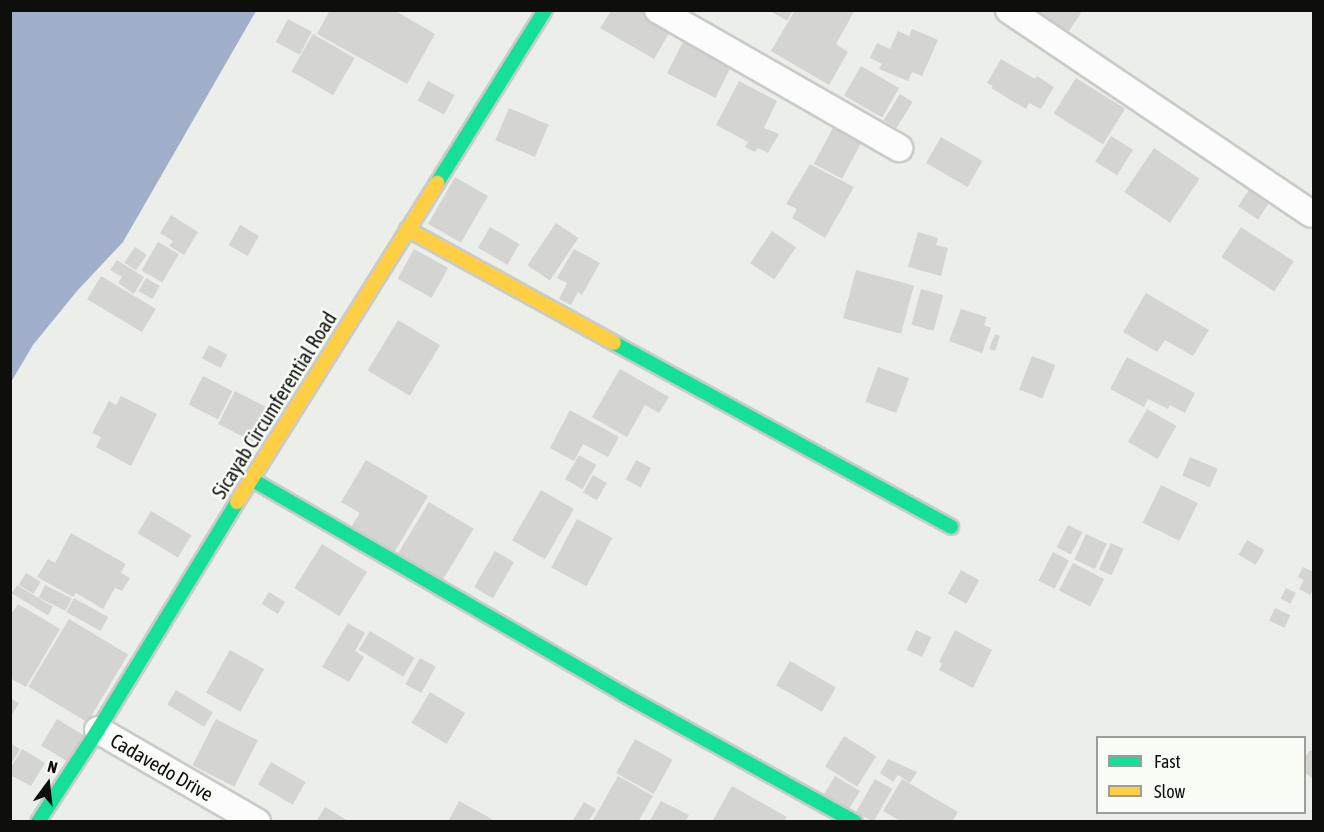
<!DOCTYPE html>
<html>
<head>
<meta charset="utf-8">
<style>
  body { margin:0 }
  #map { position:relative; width:1324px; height:832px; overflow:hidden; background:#eceeea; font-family:"Asap Condensed",sans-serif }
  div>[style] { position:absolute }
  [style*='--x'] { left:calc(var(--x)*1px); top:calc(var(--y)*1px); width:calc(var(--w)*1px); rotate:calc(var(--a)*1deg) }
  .water>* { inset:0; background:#a1afca }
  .building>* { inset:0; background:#d4d5d2; transform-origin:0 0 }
  .roads { filter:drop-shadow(2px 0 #c9cbc8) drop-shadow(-2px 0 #c9cbc8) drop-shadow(0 2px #c9cbc8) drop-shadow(0 -2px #c9cbc8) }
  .street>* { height:26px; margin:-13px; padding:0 13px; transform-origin:13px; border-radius:13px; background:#fcfcfc }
  .fast>* { height:14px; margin:-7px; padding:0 7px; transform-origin:7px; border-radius:7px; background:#16e098 }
  .slow>* { height:14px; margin:-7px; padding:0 7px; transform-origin:7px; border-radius:7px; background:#ffcf43 }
  span { translate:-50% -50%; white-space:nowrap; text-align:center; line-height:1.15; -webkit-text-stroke:5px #fafcf6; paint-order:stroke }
  .street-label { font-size:20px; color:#0e0f0d }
  .frame { position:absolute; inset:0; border:12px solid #0e0f0d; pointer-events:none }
  .legend { position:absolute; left:1096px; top:736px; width:210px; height:78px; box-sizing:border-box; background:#fafcf6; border:2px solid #9c9d99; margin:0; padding:8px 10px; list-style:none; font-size:18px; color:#0e0f0d }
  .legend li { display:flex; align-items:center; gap:12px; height:30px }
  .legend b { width:30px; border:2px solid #9c9d99 }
  .north { position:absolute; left:18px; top:754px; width:60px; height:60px; -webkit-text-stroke:4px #fafcf6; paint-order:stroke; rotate:15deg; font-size:16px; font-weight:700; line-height:24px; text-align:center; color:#0e0f0d }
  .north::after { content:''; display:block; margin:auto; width:21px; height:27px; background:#0e0f0d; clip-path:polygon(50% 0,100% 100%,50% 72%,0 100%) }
</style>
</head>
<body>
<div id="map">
  <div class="water">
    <i style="clip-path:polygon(11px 10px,256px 11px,123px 242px,77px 291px,33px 345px,11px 382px)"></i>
  </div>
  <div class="building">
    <i style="clip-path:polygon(330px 10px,394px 10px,435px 34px,407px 84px,317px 34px)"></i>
    <i style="clip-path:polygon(617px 10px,642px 10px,675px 23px,654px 59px,600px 28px,611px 11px,615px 13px)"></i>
    <i style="clip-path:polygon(769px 10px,793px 10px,787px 21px)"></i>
    <i style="clip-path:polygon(795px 10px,855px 10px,836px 44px,848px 52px,829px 85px,771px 51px)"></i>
    <i style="clip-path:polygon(1037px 10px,1077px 10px,1081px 13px,1065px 37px,1034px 16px)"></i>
    <i style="left:288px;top:19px;width:27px;height:26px;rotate:28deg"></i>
    <i style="clip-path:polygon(912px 29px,938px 40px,922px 76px,912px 72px,908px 81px,879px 69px,882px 64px,870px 58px,877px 43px,890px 49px,898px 31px,909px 36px)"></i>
    <i style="left:313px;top:34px;width:48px;height:43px;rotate:30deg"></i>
    <i style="left:683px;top:42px;width:54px;height:35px;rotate:27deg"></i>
    <i style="clip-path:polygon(1001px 59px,1035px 79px,1037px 76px,1054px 87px,1041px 109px,1029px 103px,1026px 109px,991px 88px,993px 86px,987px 83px)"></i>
    <i style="left:861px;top:66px;width:44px;height:34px;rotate:30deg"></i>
    <i style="left:1076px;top:78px;width:58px;height:42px;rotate:32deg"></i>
    <i style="left:428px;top:81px;width:30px;height:22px;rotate:28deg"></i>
    <i style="clip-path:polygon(739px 81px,777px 101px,764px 128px,779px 134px,768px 153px,758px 148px,755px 152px,745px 147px,748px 142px,716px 125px)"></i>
    <i style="left:900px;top:94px;width:15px;height:31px;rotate:32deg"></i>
    <i style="left:509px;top:108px;width:43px;height:35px;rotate:23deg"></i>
    <i style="left:835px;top:124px;width:32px;height:45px;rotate:28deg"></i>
    <i style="left:1111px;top:136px;width:26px;height:30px;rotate:32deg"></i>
    <i style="left:941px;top:137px;width:48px;height:30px;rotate:30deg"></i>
    <i style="left:1154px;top:148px;width:55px;height:53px;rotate:34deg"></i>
    <i style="clip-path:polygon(810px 164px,854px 187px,825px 238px,792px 218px,797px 209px,786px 204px)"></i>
    <i style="left:455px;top:177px;width:38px;height:54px;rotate:30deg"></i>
    <i style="left:1250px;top:188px;width:24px;height:22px;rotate:33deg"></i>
    <i style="clip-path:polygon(171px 215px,198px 232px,184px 255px,169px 246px,173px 241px,160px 233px)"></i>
    <i style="left:556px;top:223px;width:27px;height:51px;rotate:34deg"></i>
    <i style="left:240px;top:225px;width:22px;height:23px;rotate:30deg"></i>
    <i style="left:490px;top:227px;width:34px;height:24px;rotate:30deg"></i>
    <i style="left:1241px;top:227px;width:63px;height:36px;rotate:33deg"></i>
    <i style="left:772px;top:231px;width:29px;height:39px;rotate:34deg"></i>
    <i style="clip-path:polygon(918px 232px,938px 238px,936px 245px,948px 248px,941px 276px,908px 267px)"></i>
    <i style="left:158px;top:242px;width:24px;height:33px;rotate:30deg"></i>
    <i style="left:135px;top:247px;width:14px;height:19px;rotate:34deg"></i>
    <i style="left:414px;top:249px;width:39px;height:34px;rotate:29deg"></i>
    <i style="clip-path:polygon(574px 249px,600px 263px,582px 295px,578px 292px,571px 305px,559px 299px,567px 283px,557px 278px)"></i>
    <i style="clip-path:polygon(117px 260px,144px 277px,134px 294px,118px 283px,122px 277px,110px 270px)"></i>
    <i style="left:856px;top:270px;width:60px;height:50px;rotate:15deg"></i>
    <i style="left:101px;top:276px;width:64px;height:27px;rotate:31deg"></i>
    <i style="left:146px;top:278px;width:16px;height:15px;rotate:30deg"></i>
    <i style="left:921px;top:289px;width:23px;height:37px;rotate:15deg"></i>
    <i style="clip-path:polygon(1146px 293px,1209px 330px,1193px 356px,1165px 340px,1157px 352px,1123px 332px)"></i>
    <i style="clip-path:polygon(961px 309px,987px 317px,984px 325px,991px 328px,982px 353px,949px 341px)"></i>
    <i style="left:398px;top:320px;width:49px;height:59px;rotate:31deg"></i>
    <i style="clip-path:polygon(995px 334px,1000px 336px,995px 351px,989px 349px)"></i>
    <i style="left:209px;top:345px;width:21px;height:15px;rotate:28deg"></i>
    <i style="left:1032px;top:356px;width:25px;height:36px;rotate:21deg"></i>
    <i style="clip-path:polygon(1127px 357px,1195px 393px,1185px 413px,1170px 405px,1168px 409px,1148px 399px,1144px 407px,1110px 389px)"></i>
    <i style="left:878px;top:367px;width:33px;height:37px;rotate:20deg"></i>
    <i style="clip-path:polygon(620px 369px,669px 397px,659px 413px,645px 405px,627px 437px,592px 417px)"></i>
    <i style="left:203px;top:376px;width:33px;height:32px;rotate:27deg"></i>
    <i style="left:235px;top:391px;width:39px;height:37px;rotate:27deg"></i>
    <i style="clip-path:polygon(121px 396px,157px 414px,131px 466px,96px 447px,101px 437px,92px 433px,109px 401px,116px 405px)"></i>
    <i style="left:1147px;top:409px;width:34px;height:38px;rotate:30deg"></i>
    <i style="clip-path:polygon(570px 410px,619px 437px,608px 457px,583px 444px,574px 461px,550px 448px)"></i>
    <i style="left:579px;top:455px;width:20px;height:28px;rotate:30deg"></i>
    <i style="left:1190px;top:457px;width:30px;height:20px;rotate:23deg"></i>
    <i style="clip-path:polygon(366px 460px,428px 496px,392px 556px,349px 530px,360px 513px,341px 502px)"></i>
    <i style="left:636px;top:460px;width:17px;height:22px;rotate:28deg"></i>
    <i style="left:593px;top:475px;width:16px;height:20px;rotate:30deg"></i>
    <i style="left:1161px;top:485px;width:41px;height:42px;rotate:26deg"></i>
    <i style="left:541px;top:490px;width:38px;height:58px;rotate:30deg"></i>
    <i style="left:429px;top:502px;width:52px;height:66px;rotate:31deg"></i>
    <i style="left:151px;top:511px;width:47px;height:26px;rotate:31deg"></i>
    <i style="left:577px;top:519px;width:40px;height:55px;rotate:28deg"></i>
    <i style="left:1068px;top:525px;width:16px;height:25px;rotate:27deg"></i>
    <i style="clip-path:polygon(71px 533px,126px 564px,121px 573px,130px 578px,122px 591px,115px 588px,103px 609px,76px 593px,73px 597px,37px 577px,48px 559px,55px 563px)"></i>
    <i style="left:1086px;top:534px;width:23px;height:28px;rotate:25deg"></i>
    <i style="left:1247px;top:540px;width:20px;height:17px;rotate:30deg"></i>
    <i style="left:1111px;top:543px;width:14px;height:29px;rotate:25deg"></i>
    <i style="left:322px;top:544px;width:53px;height:52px;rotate:32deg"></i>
    <i style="left:495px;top:551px;width:22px;height:42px;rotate:30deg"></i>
    <i style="left:1053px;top:552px;width:18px;height:32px;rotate:27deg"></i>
    <i style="left:1073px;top:563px;width:35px;height:31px;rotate:27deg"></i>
    <i style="clip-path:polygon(1303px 567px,1314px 572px,1314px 589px,1310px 595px,1299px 589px,1304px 580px,1298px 577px)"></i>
    <i style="left:961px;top:570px;width:21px;height:27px;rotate:29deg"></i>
    <i style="left:26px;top:573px;width:17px;height:14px;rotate:31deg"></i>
    <i style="left:17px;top:585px;width:42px;height:10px;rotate:31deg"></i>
    <i style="left:45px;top:585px;width:30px;height:14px;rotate:27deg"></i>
    <i style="left:1286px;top:588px;width:11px;height:12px;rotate:27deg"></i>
    <i style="left:269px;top:592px;width:19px;height:14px;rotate:32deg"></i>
    <i style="left:74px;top:598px;width:39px;height:16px;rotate:29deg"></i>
    <i style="clip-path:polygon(18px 604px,60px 629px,26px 687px,10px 678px,10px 616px)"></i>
    <i style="left:1275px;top:608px;width:17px;height:14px;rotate:25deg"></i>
    <i style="left:69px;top:619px;width:69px;height:79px;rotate:31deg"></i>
    <i style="clip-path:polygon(348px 623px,365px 633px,355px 651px,364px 657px,349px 682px,322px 667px)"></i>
    <i style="left:916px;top:630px;width:17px;height:22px;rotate:25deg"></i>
    <i style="clip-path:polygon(955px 630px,992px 650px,973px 688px,939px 670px,942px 664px,939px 662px)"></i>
    <i style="left:370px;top:631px;width:52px;height:22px;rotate:31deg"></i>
    <i style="left:230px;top:650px;width:39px;height:49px;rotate:29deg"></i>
    <i style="left:420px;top:658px;width:18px;height:30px;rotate:29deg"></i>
    <i style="left:790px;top:661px;width:53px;height:28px;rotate:30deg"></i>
    <i style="left:176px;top:690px;width:43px;height:17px;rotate:31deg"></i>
    <i style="left:430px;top:692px;width:41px;height:36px;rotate:31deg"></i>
    <i style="clip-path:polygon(10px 698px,19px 703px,10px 718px)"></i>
    <i style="left:57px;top:719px;width:31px;height:31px;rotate:31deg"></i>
    <i style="left:216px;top:719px;width:47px;height:52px;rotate:27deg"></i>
    <i style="left:844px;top:736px;width:38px;height:36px;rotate:32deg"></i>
    <i style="left:635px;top:739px;width:43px;height:39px;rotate:29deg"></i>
    <i style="clip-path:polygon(10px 743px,20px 749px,10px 766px)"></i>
    <i style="clip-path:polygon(22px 749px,45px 763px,31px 786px,10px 775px,10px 769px)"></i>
    <i style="clip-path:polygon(1310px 750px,1314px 752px,1314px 779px,1305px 773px,1305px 757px)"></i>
    <i style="clip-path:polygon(888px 759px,917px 772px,910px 783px,898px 775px,893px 782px,880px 773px)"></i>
    <i style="left:271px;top:762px;width:40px;height:26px;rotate:30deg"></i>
    <i style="clip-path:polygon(618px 776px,653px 796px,638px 822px,592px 822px)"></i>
    <i style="left:835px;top:776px;width:29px;height:26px;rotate:31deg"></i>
    <i style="left:875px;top:779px;width:20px;height:38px;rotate:30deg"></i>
    <i style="clip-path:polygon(902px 779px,958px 812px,952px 822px,902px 822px,883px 811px)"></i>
    <i style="clip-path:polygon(732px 786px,787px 817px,784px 822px,712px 822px)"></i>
    <i style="clip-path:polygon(459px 801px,492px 819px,491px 822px,448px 822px)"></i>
    <i style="clip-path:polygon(661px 801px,689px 815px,685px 822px,649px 822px)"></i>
    <i style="clip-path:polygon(584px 802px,596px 809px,588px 822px,576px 822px,573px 820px)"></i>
    <i style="clip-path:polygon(325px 807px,350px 822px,316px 822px)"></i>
  </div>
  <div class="roads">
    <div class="street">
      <i style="--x:658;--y:10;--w:278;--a:29.8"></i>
      <i style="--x:1009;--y:10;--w:364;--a:34"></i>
      <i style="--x:98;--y:730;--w:184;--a:30.1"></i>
    </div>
    <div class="fast">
      <i style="--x:437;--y:183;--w:204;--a:-58"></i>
      <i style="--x:614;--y:343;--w:384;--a:28.6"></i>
      <i style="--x:251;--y:479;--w:430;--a:30"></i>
      <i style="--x:623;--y:694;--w:265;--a:28.9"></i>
      <i style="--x:38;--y:822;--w:110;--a:-56.9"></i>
      <i style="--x:98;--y:730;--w:267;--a:-58.6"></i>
    </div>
    <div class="slow">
      <i style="--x:407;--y:229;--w:236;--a:28.8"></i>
      <i style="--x:237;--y:502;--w:377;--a:-57.9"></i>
    </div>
  </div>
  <div class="street-label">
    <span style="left:274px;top:405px;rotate:-58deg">Sicayab Circumferential Road</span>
    <span style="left:162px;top:767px;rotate:30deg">Cadavedo Drive</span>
  </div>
  <div class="frame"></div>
  <ul class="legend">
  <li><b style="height:8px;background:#16e098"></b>Fast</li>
  <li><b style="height:8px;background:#ffcf43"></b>Slow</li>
  </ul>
  <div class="north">N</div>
</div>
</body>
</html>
